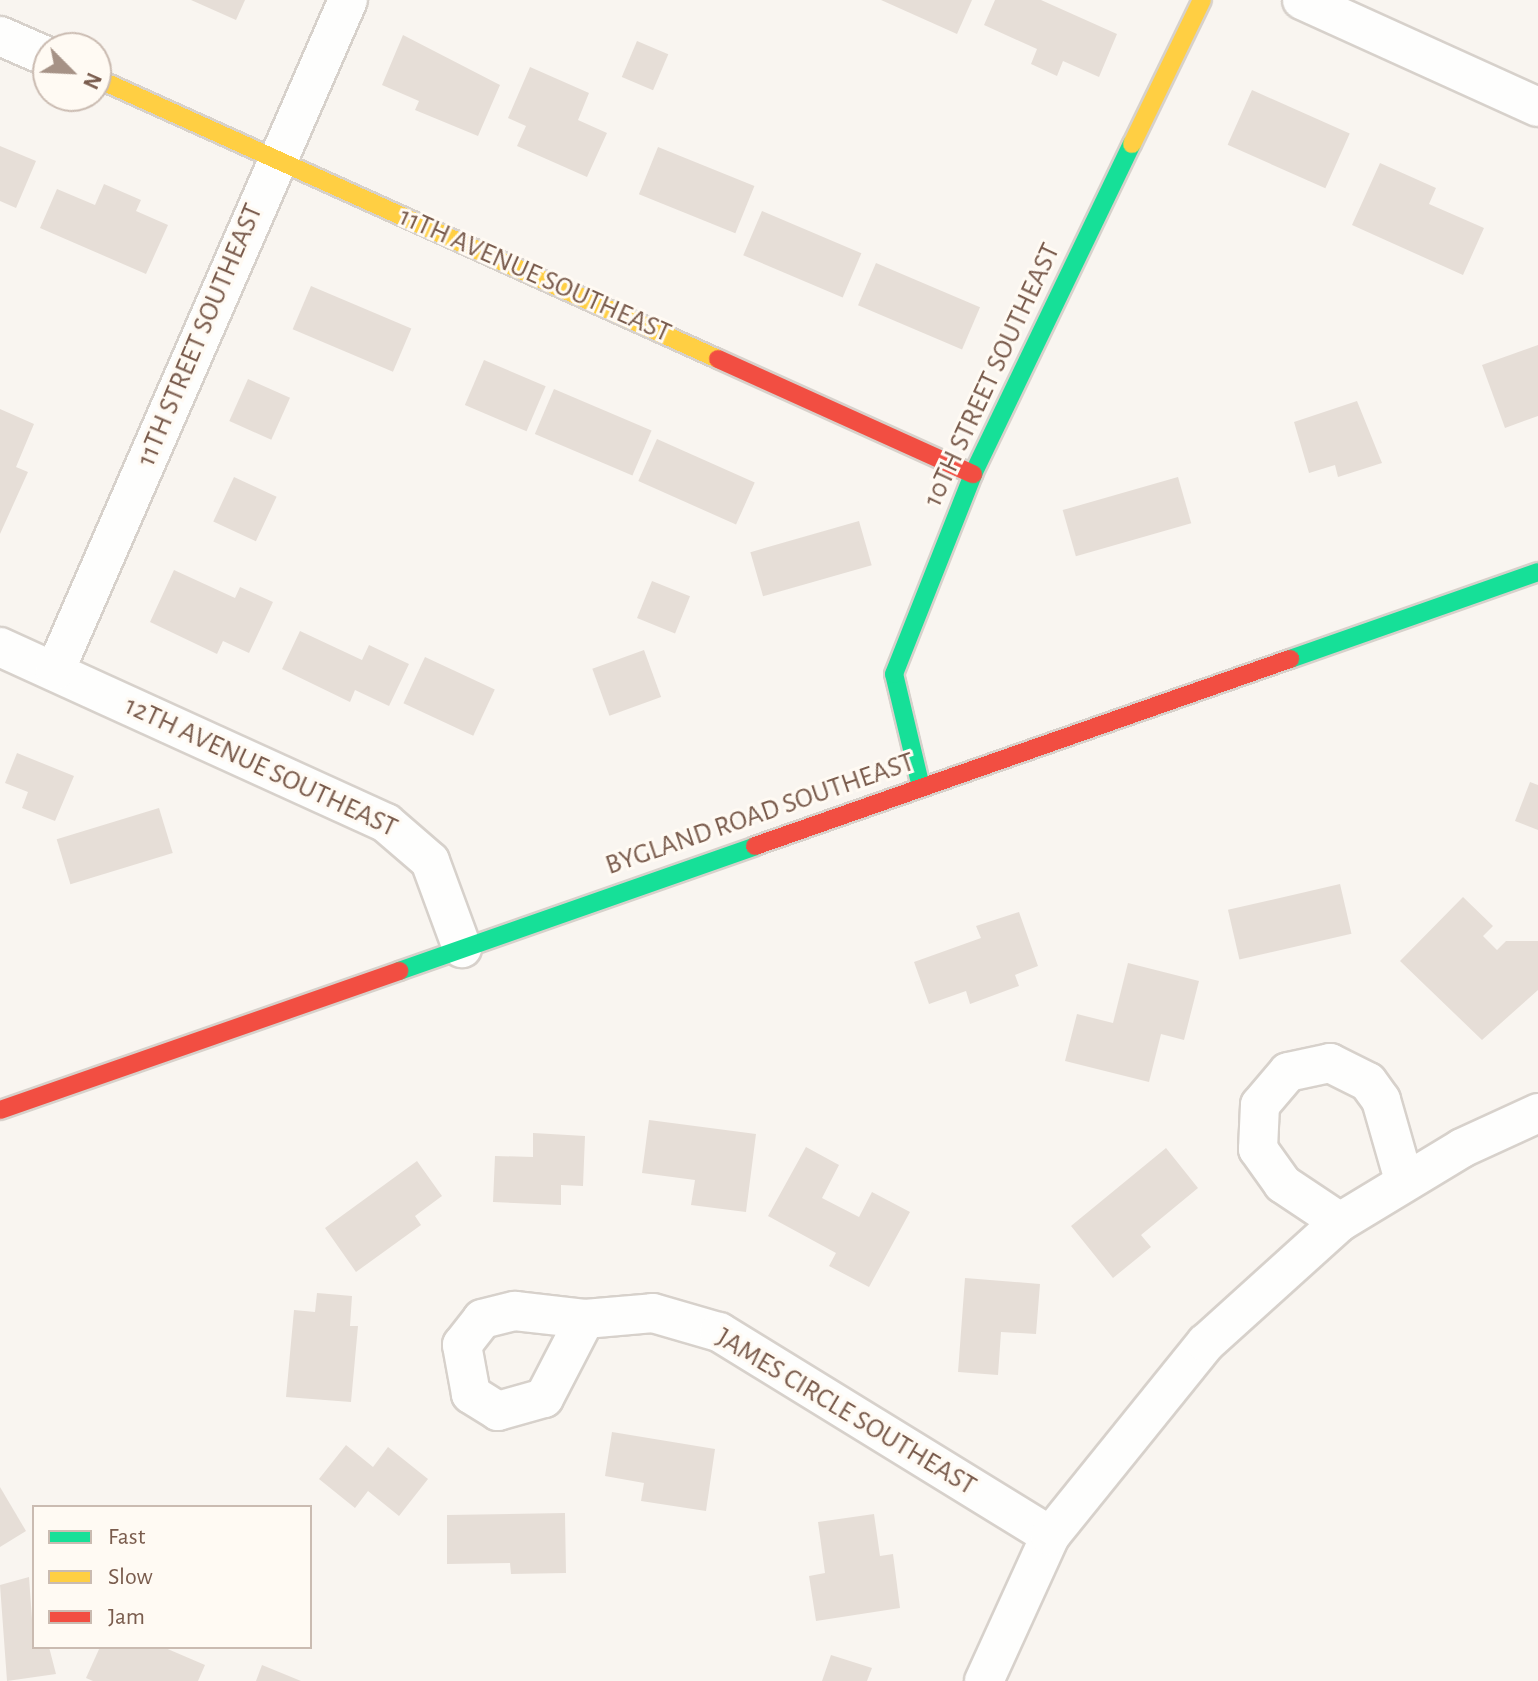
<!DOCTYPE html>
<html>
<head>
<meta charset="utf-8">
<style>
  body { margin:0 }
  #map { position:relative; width:1538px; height:1681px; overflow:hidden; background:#f9f5f0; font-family:"Alegreya Sans",sans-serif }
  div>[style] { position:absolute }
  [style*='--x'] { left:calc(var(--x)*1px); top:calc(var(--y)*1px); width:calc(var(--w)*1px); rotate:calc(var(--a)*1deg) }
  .building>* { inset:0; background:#e6ded7; transform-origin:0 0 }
  .roads { filter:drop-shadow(2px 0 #d7d1cb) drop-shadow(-2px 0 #d7d1cb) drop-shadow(0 2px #d7d1cb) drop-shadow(0 -2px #d7d1cb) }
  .street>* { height:38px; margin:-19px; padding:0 19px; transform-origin:19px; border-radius:19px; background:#fefefd }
  .fast>* { height:18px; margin:-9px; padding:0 9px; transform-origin:9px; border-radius:9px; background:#16e098 }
  .slow>* { height:18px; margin:-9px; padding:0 9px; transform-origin:9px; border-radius:9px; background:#ffcf43 }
  .jam>* { height:18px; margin:-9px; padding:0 9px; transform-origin:9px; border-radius:9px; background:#f24e42 }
  span { translate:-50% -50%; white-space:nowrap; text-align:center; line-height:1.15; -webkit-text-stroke:6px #fffaf3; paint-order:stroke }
  .street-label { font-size:28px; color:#7a5c4d }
  .legend { position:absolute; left:32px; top:1505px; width:280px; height:144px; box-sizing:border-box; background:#fffaf3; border:2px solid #cabbb1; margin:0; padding:10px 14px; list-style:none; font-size:24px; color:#7a5c4d }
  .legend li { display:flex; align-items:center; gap:16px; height:40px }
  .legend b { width:40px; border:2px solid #cabbb1 }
  .north { position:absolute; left:32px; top:32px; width:80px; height:80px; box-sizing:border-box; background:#fffaf3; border:2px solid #cabbb1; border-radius:50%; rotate:114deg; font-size:22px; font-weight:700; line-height:32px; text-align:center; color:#7a5c4d }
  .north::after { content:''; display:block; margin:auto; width:28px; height:36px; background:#a69286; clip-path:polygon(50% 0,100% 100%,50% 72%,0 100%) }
</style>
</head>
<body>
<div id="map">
  <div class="building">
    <i style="clip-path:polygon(191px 0,245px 0,236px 20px)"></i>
    <i style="clip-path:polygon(881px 0,972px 0,957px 34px)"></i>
    <i style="clip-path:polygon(995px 0,1041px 0,1117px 34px,1099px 77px,1063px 61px,1057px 76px,1031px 64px,1037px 49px,984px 25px)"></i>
    <i style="clip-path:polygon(403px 35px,500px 85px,478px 136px,415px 110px,419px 101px,382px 85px)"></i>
    <i style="left:637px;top:41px;width:34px;height:39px;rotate:23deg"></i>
    <i style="clip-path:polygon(530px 67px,589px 93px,578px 120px,607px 133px,587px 177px,517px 146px,526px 126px,508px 118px)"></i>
    <i style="left:1252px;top:90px;width:107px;height:60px;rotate:24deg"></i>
    <i style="clip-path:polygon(0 146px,36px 161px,16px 208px,0 201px)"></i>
    <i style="left:658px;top:147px;width:104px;height:51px;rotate:22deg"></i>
    <i style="clip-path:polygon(1380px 163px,1436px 188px,1429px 204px,1484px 228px,1463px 275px,1352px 225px)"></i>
    <i style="clip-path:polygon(104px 184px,141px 200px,136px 211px,168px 225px,146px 274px,40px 228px,57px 189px,95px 205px)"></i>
    <i style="left:762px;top:211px;width:108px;height:48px;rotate:23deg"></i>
    <i style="left:876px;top:263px;width:113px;height:46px;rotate:23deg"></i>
    <i style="left:311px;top:286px;width:109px;height:47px;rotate:23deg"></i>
    <i style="clip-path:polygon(1538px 345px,1538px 416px,1505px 428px,1482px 365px)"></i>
    <i style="left:484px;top:360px;width:67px;height:49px;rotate:23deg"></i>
    <i style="left:248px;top:379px;width:46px;height:46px;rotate:24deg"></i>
    <i style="left:554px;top:389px;width:106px;height:49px;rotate:23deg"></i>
    <i style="clip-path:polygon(1357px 401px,1382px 463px,1338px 477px,1335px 465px,1309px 473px,1294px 422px)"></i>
    <i style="clip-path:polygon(0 409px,34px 424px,16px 467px,28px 472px,0 534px)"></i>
    <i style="left:657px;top:439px;width:107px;height:46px;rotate:24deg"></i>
    <i style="left:234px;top:477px;width:47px;height:49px;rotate:25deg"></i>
    <i style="left:1178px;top:477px;width:48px;height:120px;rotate:74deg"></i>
    <i style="left:859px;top:521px;width:46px;height:113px;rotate:74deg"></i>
    <i style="clip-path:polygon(174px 570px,235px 598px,240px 587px,273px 602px,249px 653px,223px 641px,217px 654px,150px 622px)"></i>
    <i style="left:652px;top:581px;width:41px;height:40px;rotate:22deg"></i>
    <i style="clip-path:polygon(300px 631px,362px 660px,369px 645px,409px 664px,389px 706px,355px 690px,350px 702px,282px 669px)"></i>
    <i style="left:644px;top:650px;width:50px;height:55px;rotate:70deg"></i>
    <i style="left:425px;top:657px;width:77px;height:51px;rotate:25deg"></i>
    <i style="clip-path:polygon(17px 753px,74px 776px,55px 821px,22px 808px,28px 792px,5px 783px)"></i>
    <i style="clip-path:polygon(1530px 782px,1538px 785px,1538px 830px,1515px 821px)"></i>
    <i style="left:159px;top:808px;width:47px;height:107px;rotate:73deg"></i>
    <i style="left:1340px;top:884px;width:51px;height:115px;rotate:77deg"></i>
    <i style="clip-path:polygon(1463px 897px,1493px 926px,1483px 936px,1497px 950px,1506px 941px,1538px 941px,1538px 990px,1482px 1040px,1400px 961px)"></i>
    <i style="clip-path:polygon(1019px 912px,1038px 966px,1015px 975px,1019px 986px,970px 1004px,966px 991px,929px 1004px,914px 962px,981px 938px,976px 926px)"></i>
    <i style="clip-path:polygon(1128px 963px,1199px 981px,1184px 1040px,1161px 1034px,1149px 1082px,1065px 1061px,1077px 1014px,1113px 1023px)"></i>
    <i style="clip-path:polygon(649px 1120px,756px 1134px,746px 1212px,691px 1205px,695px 1180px,642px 1173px)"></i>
    <i style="clip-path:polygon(533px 1133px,585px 1136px,583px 1186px,561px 1185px,561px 1205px,493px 1202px,495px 1156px,533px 1157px)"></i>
    <i style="clip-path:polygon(806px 1147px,839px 1165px,822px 1198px,859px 1217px,872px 1192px,910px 1212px,869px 1287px,829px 1266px,836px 1253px,768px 1216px)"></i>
    <i style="clip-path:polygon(1166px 1148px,1198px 1188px,1141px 1235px,1151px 1247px,1113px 1278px,1071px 1226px)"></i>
    <i style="clip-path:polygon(417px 1161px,442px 1196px,415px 1216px,421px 1225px,356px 1272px,325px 1228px)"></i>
    <i style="clip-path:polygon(965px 1278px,1040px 1284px,1036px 1334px,1001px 1332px,998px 1375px,958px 1372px)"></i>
    <i style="clip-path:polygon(317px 1293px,352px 1296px,350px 1326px,358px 1326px,351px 1402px,286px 1397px,294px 1310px,315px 1312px)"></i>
    <i style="clip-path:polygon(612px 1432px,715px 1449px,706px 1511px,641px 1501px,644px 1483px,605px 1476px)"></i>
    <i style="clip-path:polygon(346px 1445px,373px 1467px,388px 1447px,428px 1479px,399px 1516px,368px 1491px,355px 1508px,319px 1479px)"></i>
    <i style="clip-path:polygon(0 1487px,26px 1531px,0 1547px)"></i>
    <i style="clip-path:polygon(565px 1513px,566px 1573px,511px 1574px,510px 1563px,447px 1564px,447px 1515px)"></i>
    <i style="clip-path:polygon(874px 1514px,880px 1556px,893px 1554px,900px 1608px,816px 1621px,809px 1576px,825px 1573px,818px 1522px)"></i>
    <i style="clip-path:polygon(29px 1577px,34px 1647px,49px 1647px,56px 1674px,7px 1681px,0 1585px)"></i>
    <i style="clip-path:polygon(100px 1647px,163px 1647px,205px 1665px,198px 1681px,93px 1681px,86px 1678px)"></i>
    <i style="clip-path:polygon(831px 1655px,872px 1668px,867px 1681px,822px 1681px)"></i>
    <i style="clip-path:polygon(262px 1665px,301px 1681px,256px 1681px)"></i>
  </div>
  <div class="roads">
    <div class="street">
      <i style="--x:1302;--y:0;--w:259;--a:24.4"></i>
      <i style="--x:0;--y:36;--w:52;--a:23.6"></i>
      <i style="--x:0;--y:647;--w:424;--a:24.5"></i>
      <i style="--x:386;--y:823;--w:58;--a:40.8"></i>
      <i style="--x:430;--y:861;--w:93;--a:69.8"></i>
      <i style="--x:55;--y:671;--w:732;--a:-66.41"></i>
      <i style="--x:1340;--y:1222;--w:69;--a:-146.3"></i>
      <i style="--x:1283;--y:1184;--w:43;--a:-125.5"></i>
      <i style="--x:1258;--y:1149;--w:44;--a:-87.4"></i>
      <i style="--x:1260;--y:1105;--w:43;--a:-49.7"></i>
      <i style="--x:1288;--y:1072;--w:43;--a:-12.1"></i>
      <i style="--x:1330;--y:1063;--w:42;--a:26.6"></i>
      <i style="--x:1368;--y:1082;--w:22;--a:54"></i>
      <i style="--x:1381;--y:1100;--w:83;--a:74"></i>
      <i style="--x:515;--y:1311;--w:70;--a:6.5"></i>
      <i style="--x:585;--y:1319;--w:89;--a:117.4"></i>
      <i style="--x:544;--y:1398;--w:48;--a:164.2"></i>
      <i style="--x:498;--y:1411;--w:32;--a:-148"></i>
      <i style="--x:471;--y:1394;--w:50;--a:-100.4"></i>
      <i style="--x:462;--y:1345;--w:33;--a:-52"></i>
      <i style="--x:482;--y:1319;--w:34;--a:-14"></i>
      <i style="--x:585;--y:1319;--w:68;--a:-5"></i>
      <i style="--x:653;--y:1313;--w:69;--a:16.1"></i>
      <i style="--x:719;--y:1332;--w:389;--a:31.6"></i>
      <i style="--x:984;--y:1681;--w:159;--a:-65.5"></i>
      <i style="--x:1050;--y:1536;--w:248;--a:-51.1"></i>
      <i style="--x:1206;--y:1343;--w:181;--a:-42.1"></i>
      <i style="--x:1340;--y:1222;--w:143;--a:-31.2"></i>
      <i style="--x:1462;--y:1148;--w:84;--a:-24.7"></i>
    </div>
    <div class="fast">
      <i style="--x:1290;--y:659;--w:263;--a:-19.3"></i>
      <i style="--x:921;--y:787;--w:116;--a:-103.4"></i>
      <i style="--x:894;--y:674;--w:215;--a:-68.4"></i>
      <i style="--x:973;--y:474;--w:366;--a:-64.3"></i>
      <i style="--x:399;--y:971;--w:377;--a:-19.3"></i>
    </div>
    <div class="slow">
      <i style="--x:96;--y:78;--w:683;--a:24.31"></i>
      <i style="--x:1132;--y:144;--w:160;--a:-64.1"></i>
    </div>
    <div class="jam">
      <i style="--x:718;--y:359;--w:280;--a:24.3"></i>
      <i style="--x:755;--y:846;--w:567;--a:-19.27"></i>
      <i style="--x:0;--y:1110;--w:423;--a:-19.2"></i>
    </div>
  </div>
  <div class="street-label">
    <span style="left:535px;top:275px;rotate:24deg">11TH AVENUE SOUTHEAST</span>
    <span style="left:200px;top:335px;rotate:-67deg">11TH STREET SOUTHEAST</span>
    <span style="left:992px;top:375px;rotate:-65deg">10TH STREET SOUTHEAST</span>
    <span style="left:261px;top:767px;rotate:25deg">12TH AVENUE SOUTHEAST</span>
    <span style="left:760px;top:814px;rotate:-19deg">BYGLAND ROAD SOUTHEAST</span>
    <span style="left:846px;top:1412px;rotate:31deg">JAMES CIRCLE SOUTHEAST</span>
  </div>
  <ul class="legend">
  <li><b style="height:10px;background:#16e098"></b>Fast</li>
  <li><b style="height:10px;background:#ffcf43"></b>Slow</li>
  <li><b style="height:10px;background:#f24e42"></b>Jam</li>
  </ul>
  <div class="north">N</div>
</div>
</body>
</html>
